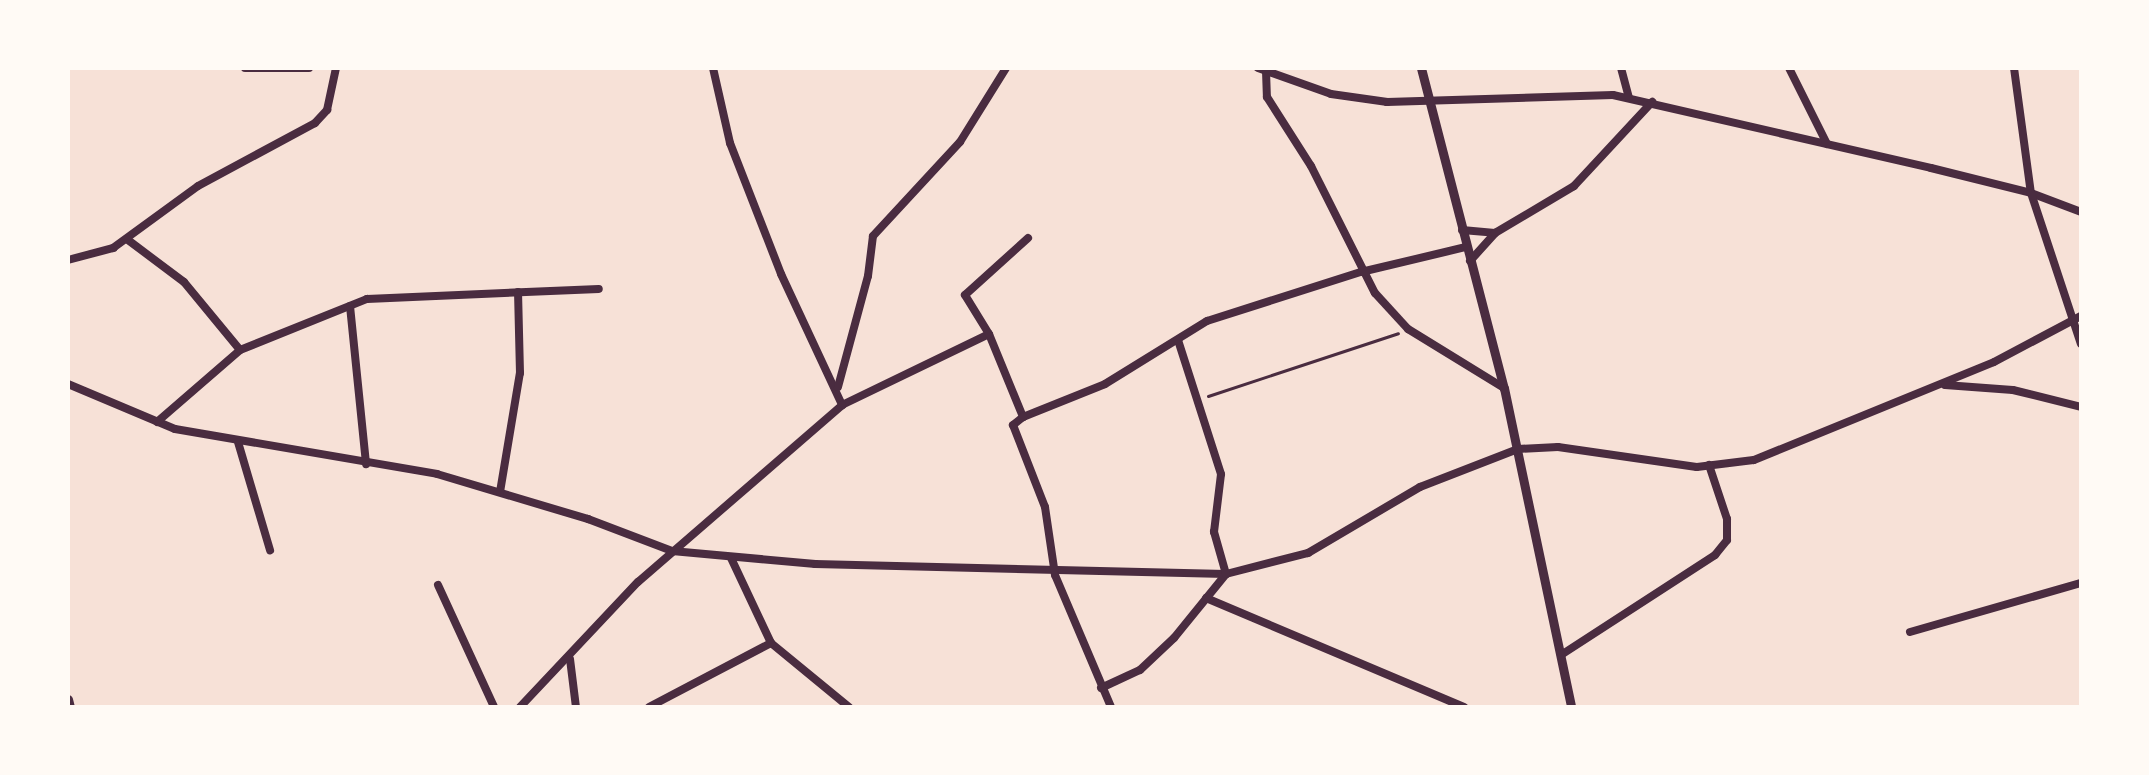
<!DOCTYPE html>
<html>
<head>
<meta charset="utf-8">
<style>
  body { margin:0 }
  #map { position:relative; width:2149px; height:775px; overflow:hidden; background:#f7e1d7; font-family:"PT Sans Narrow",sans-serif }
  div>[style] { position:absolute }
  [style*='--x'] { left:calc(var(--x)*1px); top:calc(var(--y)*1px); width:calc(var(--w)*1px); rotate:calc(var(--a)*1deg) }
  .path>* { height:3px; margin:-1.5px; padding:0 1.5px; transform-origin:1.5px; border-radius:1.5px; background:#4a2c40 }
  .minor>* { height:8px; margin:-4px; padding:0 4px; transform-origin:4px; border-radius:4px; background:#4a2c40 }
  .tertiary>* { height:9px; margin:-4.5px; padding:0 4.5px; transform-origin:4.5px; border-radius:4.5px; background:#4a2c40 }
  span { translate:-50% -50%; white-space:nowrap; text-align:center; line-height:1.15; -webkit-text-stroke:7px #fffaf5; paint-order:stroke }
  .frame { position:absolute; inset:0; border:70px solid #fffaf5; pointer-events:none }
</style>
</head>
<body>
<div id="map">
  <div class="path">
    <i style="--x:1208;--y:396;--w:200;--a:-18.3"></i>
  </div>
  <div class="minor">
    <i style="--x:245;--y:68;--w:64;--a:0"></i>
    <i style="--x:713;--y:68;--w:77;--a:77.2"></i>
    <i style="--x:730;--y:143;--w:141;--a:68.7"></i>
    <i style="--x:781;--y:274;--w:145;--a:65"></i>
    <i style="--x:842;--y:405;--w:163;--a:-25.8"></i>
    <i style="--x:989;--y:334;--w:90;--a:67.7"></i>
    <i style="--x:1023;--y:417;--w:88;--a:-21.9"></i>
    <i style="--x:1105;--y:384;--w:120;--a:-31.7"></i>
    <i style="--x:1207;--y:321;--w:162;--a:-17.7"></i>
    <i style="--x:1361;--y:272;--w:108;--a:-13.4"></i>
    <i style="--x:1258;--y:68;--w:77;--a:19.6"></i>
    <i style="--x:1331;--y:94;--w:57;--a:8.1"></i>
    <i style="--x:1387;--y:102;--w:226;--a:-1.8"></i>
    <i style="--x:1613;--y:95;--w:326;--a:12.9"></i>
    <i style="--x:1931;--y:168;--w:103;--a:14"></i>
    <i style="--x:2031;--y:193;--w:53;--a:20.8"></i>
    <i style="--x:1621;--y:68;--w:31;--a:75"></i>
    <i style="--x:1789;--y:68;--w:85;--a:63.4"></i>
    <i style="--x:2014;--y:68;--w:126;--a:82.3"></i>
    <i style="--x:2031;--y:193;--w:159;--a:71.7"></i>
    <i style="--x:1266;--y:71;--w:26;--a:88"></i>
    <i style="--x:1267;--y:97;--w:82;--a:57.5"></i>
    <i style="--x:1311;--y:166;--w:142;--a:63.3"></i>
    <i style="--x:1375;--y:293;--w:49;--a:47.5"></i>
    <i style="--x:1408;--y:329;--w:113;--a:31.6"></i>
    <i style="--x:1462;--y:230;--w:33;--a:5"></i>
    <i style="--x:128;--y:240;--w:70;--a:36.9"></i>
    <i style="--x:184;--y:282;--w:88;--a:50.5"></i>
    <i style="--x:68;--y:260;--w:47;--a:-14.9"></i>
    <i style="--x:113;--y:248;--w:105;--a:-36.1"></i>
    <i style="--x:198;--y:186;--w:133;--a:-28.3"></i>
    <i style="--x:315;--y:123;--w:18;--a:-47"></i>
    <i style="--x:327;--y:110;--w:43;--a:-77.9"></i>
    <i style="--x:1470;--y:261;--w:38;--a:-48"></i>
    <i style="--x:1495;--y:233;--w:92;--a:-30.7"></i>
    <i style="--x:1574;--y:186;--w:115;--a:-47.1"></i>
    <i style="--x:350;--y:306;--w:159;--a:84.2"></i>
    <i style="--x:989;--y:334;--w:46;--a:-121.6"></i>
    <i style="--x:965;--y:295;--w:85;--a:-42.1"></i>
    <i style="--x:68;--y:384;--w:116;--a:22.8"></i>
    <i style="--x:175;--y:429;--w:266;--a:9.7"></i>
    <i style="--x:437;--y:474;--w:158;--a:16.6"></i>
    <i style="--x:588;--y:519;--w:90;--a:20.9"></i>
    <i style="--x:672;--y:551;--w:144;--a:5.2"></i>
    <i style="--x:815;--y:564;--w:411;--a:1.4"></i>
    <i style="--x:1226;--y:574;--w:85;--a:-14.4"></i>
    <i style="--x:1308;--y:553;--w:130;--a:-30.5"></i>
    <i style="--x:1420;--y:487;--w:105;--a:-21.2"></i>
    <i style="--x:1518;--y:449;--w:40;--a:-2.9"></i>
    <i style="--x:1558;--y:447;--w:140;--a:8.2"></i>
    <i style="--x:1697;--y:467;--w:57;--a:-7"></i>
    <i style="--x:1754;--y:460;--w:259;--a:-22.2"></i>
    <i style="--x:1994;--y:362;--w:98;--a:-27.9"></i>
    <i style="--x:1945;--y:385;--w:68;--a:4.2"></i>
    <i style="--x:2013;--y:390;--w:70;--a:14"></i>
    <i style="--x:838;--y:387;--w:115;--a:-74.9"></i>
    <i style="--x:868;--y:276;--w:40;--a:-82.9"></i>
    <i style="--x:873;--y:236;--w:128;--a:-47.2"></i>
    <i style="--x:960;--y:142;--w:87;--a:-58.1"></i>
    <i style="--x:1023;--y:417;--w:13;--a:141"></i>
    <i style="--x:1013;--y:425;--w:88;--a:68.7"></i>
    <i style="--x:1045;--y:507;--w:69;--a:81.6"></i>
    <i style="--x:1055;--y:575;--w:143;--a:67"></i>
    <i style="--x:157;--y:422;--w:110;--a:-40.9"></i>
    <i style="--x:240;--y:350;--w:137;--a:-21.9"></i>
    <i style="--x:367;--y:299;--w:232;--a:-2.5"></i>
    <i style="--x:238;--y:442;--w:113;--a:73.5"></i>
    <i style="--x:500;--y:492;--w:121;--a:-80.5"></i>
    <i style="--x:520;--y:373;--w:81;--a:-91.4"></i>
    <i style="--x:731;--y:558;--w:94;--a:64.8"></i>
    <i style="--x:771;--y:643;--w:101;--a:39.4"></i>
    <i style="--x:438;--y:585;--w:134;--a:65.3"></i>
    <i style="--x:1206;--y:598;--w:280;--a:22.9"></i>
    <i style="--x:1910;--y:632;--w:178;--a:-16"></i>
    <i style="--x:1561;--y:655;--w:184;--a:-33"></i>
    <i style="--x:1715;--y:555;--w:19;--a:-51"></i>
    <i style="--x:1727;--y:540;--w:21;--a:-90"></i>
    <i style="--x:1727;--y:519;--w:57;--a:-108.4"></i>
    <i style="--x:570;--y:659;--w:48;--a:82.9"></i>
    <i style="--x:1101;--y:688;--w:43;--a:-24.8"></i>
    <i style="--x:1140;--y:670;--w:47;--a:-43.3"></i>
    <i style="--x:1174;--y:638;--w:82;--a:-50.9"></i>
    <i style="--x:1226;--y:574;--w:44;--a:-105.9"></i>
    <i style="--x:1214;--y:532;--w:58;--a:-83.1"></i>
    <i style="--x:1221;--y:474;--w:141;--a:-107.8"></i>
    <i style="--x:520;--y:707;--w:172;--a:-46.7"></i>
    <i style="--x:638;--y:582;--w:270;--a:-40.9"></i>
    <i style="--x:649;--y:707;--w:138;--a:-27.7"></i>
  </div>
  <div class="tertiary">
    <i style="--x:1421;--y:68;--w:331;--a:75.5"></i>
    <i style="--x:1504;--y:388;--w:326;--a:78.1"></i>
    <i style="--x:68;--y:699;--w:8;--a:76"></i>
  </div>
  <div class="frame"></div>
</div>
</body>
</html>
